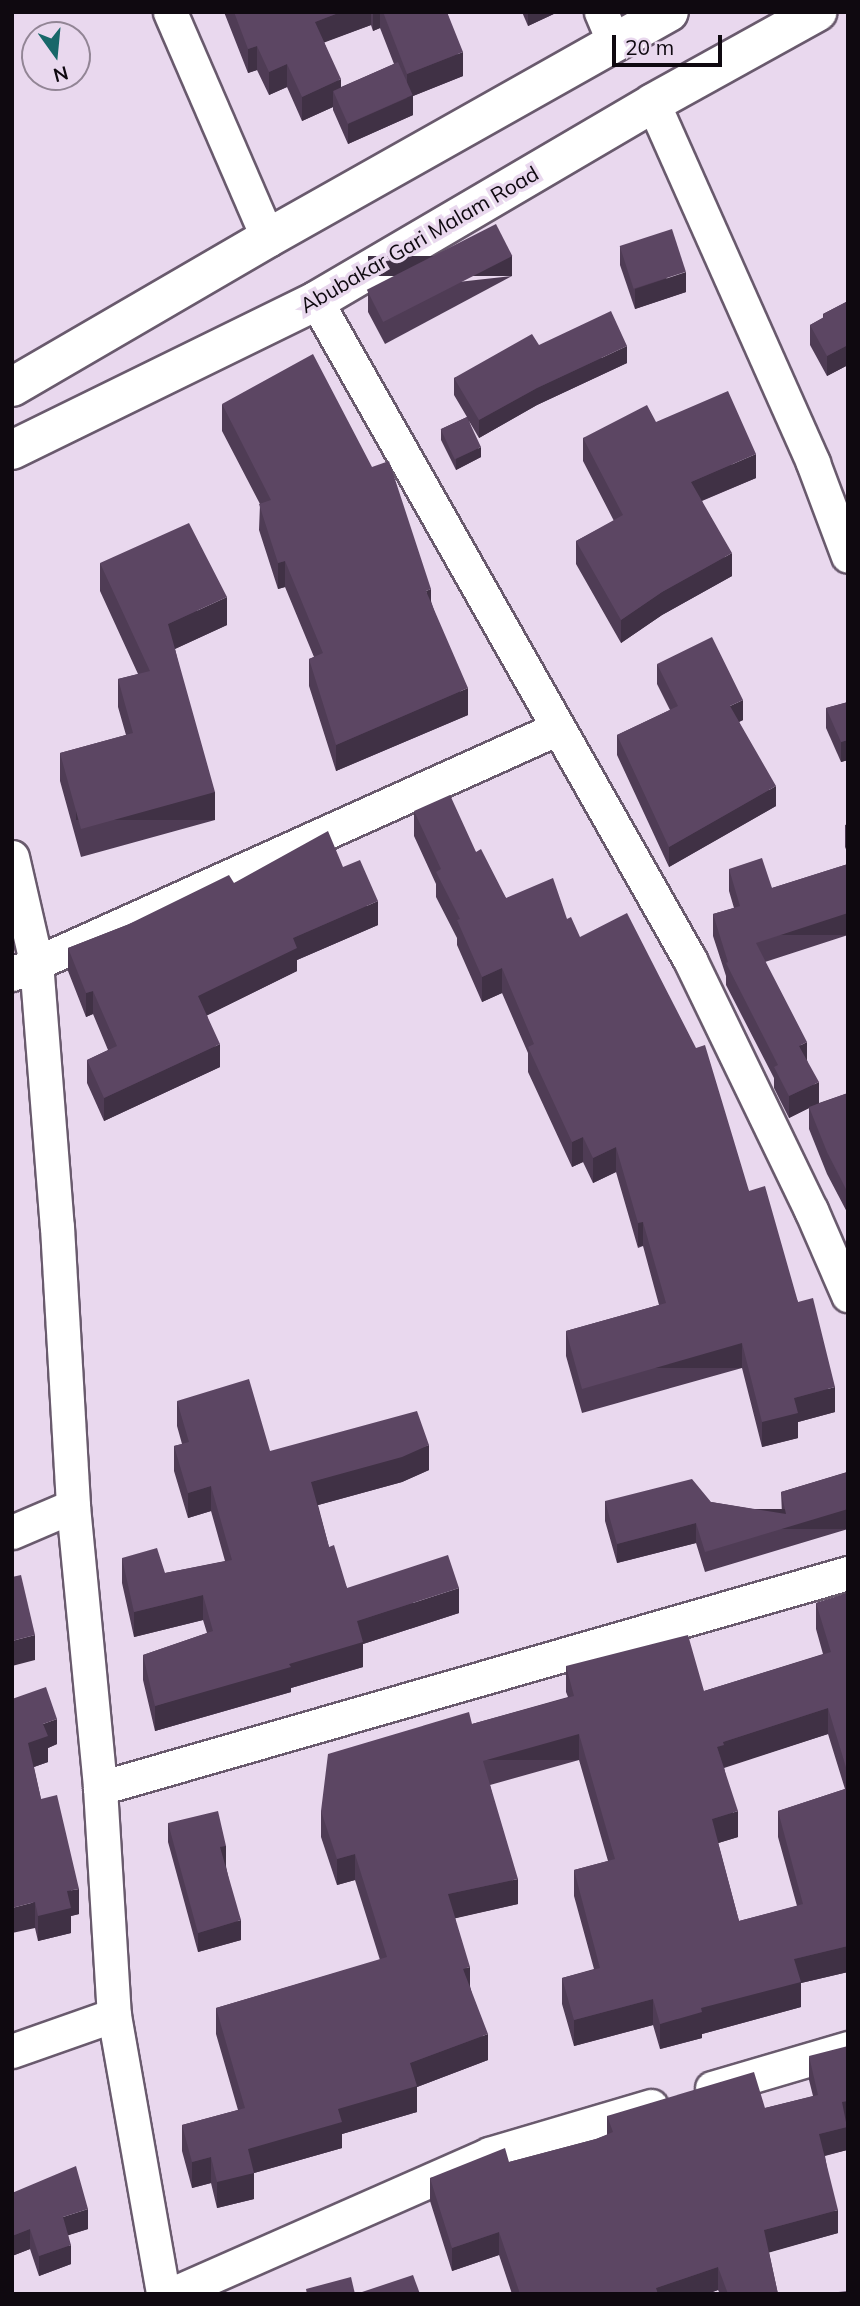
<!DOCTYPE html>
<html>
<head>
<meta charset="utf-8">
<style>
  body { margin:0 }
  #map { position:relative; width:860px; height:2306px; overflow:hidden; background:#e9d8ee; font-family:Mulish,sans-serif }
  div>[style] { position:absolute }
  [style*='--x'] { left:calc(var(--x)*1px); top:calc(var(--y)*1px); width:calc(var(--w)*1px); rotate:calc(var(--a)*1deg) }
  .roads { filter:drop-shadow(2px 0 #695a6d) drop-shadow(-2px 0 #695a6d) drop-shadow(0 2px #695a6d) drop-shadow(0 -2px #695a6d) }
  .street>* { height:33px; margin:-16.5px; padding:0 16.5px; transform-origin:16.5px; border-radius:16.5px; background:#fff }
  .secondary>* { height:38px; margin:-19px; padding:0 19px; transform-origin:19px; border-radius:19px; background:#fff }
  .wall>* { inset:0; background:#4f3c55 }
  .shaded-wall>* { inset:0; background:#403145; transform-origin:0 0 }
  .building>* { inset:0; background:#5c4663; transform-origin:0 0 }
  span { translate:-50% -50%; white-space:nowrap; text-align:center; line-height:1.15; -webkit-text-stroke:7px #e9d8ee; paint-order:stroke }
  .street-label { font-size:21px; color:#0f0910 }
  .frame { position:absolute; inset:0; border:14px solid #0f0910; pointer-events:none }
  .north { position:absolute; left:21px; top:21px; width:70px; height:70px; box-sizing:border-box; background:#e9d8ee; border:2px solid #928595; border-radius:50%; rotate:165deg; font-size:19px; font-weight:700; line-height:28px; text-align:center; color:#0f0910 }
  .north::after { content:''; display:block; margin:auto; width:24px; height:32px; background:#186769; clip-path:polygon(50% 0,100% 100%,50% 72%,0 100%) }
  .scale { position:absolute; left:612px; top:35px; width:110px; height:32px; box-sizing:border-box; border:4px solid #0f0910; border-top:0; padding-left:9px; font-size:21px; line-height:24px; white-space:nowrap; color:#0f0910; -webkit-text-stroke:5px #e9d8ee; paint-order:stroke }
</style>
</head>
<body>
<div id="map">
  <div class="roads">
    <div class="street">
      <i style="--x:170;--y:12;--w:246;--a:66.6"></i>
      <i style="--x:601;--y:12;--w:33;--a:67"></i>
      <i style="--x:653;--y:103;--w:394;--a:66"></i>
      <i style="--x:813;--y:463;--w:99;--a:69.4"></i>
      <i style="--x:316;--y:301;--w:758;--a:60.42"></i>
      <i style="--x:690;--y:960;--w:278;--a:64.2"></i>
      <i style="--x:811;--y:1210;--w:93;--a:66.5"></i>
      <i style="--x:12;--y:857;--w:108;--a:77.1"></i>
      <i style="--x:36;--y:962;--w:266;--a:85.5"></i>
      <i style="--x:57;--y:1227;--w:279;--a:86.7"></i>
      <i style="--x:73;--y:1506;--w:283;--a:84.5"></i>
      <i style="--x:100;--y:1788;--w:227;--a:86.5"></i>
      <i style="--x:114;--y:2015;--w:283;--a:80"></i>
      <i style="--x:12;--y:974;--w:599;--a:-24.25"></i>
      <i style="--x:12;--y:1532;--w:66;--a:-23.1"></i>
      <i style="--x:100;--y:1788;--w:778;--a:-16.04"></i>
      <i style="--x:12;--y:2051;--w:108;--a:-19.4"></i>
      <i style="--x:712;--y:2088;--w:142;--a:-16.4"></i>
      <i style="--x:172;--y:2294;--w:347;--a:-23.8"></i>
      <i style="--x:489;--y:2154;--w:169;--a:-16.5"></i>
    </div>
    <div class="secondary">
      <i style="--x:12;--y:387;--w:296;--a:-30.2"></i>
      <i style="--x:268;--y:238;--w:460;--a:-29.4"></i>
      <i style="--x:12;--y:450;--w:339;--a:-26.1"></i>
      <i style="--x:316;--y:301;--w:391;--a:-30.4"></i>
      <i style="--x:653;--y:103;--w:188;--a:-29"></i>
    </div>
  </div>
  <div class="wall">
    <i style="clip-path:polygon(evenodd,224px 12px,447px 12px,463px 76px,413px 96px,413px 115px,348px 144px,333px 110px,333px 107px,302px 121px,287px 87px,269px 95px,257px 70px,248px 73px,224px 12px,371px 25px,373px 31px,380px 28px,394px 64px,341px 87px,324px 42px,371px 25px)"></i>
    <i style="clip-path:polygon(522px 12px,558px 12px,528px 26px)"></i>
    <i style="clip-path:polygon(620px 246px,686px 292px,635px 309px,620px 265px)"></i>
    <i style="clip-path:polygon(512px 276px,385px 344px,368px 312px,368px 292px)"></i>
    <i style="clip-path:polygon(848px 301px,848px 365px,827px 376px,810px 345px,810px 325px,823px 318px,823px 314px)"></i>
    <i style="clip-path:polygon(539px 345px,627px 363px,537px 405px,479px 438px,469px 421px,481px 457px,456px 470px,441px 440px,441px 429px,467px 417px,454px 395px,454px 378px)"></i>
    <i style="clip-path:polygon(222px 404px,431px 601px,468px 715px,336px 771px,309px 686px,309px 659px,314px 657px,285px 587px,278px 589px,259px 530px,260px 504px,222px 431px)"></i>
    <i style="clip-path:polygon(656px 422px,756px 478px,702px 501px,732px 576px,662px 615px,621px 643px,576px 564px,576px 541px,614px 521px,583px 461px,583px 438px)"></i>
    <i style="clip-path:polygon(100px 563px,227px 625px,175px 649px,215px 820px,81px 857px,60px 781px,60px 753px,126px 735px,118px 707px,118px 679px,138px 674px,100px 591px)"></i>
    <i style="clip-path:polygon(657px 664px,743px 720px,739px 722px,776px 806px,669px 867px,617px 755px,617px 735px,670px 710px,657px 684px)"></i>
    <i style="clip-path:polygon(848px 702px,848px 760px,841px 762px,826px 728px,826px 708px)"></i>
    <i style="clip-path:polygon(414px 811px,476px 852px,506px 898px,567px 919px,749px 1191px,798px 1302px,835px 1412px,798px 1422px,798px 1438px,762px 1447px,742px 1368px,582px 1413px,566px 1356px,566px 1331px,659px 1305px,643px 1246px,638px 1248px,616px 1172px,593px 1183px,583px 1162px,572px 1167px,528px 1072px,528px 1053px,502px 993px,482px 1002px,457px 945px,457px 938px,436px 897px,436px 884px,414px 836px)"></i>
    <i style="clip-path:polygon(848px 824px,848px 854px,845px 847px,845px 825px)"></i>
    <i style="clip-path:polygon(848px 864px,848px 935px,765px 962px,807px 1060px,819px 1103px,848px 1093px,848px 1214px,827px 1174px,809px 1129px,809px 1108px,789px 1118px,774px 1088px,774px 1078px,726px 985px,726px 976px,713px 936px,713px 914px,734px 908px,729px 891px,729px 869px,772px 888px)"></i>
    <i style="clip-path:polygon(343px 867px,378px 925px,297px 960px,297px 971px,207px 1015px,220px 1067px,104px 1121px,87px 1083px,87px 1060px,108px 1050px,93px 1014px,86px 1017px,68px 971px,68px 948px,234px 883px)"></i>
    <i style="clip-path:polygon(177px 1401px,270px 1451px,429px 1470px,402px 1482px,318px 1505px,329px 1547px,347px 1588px,459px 1613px,363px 1644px,363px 1667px,291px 1688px,291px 1692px,155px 1731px,143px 1680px,143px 1655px,207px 1633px,203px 1620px,134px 1637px,122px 1583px,122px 1558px,165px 1573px,225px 1561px,211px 1511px,188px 1518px,174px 1471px,174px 1446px,182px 1444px,177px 1426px)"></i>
    <i style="clip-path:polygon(848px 1449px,848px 1529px,705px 1572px,696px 1543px,617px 1563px,605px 1521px,605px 1501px,711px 1502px,782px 1514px,781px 1492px,847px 1472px,846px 1450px)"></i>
    <i style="clip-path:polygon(evenodd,848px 1593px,848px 1972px,801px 1983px,801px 2007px,702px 2034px,702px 2038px,660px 2049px,653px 2025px,574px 2046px,562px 2004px,562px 1978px,594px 1969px,574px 1896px,574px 1870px,608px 1861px,579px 1760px,490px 1785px,518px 1904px,455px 1918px,470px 1986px,488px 2060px,417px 2087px,417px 2112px,342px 2134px,342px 2148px,254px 2173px,254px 2199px,217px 2208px,211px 2183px,192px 2188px,182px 2151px,182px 2125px,238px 2110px,216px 2034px,216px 2008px,380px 1960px,355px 1880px,337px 1885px,321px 1837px,321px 1811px,472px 1724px,568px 1697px,566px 1692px,566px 1666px,704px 1691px,823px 1654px,816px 1629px,816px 1603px,848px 1593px,828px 1734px,845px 1789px,778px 1811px,778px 1837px,797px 1906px,739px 1921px,718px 1843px,738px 1837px,724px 1767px,828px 1734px)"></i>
    <i style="clip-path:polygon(12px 1699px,57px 1744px,48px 1748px,48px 1762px,34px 1767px,41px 1799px,79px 1914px,71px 1916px,71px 1933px,38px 1941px,35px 1928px)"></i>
    <i style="clip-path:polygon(168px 1823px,226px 1866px,241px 1940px,198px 1952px,168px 1842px)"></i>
    <i style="clip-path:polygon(809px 2056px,847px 2124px,847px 2150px,825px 2156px,838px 2233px,769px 2252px,778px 2294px,720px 2294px,718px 2290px,707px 2294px,512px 2294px,499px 2255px,452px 2271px,430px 2201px,430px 2178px,509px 2162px,596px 2139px,607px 2135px,607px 2116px,765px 2108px,813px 2096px,809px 2080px)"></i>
    <i style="clip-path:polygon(12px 2193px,88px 2229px,68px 2235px,71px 2264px,39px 2276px,30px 2249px,12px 2256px)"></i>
  </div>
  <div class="shaded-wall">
    <i style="clip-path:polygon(341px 12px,371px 12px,371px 25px,315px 46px,315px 22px)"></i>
    <i style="clip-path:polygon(373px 12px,380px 12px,380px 28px,373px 31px)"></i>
    <i style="clip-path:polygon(528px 12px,558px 12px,528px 26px)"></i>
    <i style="clip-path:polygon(257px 46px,257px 70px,248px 73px,248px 49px)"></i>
    <i style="clip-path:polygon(463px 52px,463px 76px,413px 96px,413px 115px,348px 144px,348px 124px,407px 98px,407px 74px)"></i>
    <i style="clip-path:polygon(287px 64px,287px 87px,269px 95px,269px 72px)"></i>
    <i style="clip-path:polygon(341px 79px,341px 103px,333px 91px,333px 107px,302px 121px,302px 97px)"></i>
    <i style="left:512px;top:256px;width:20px;height:144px;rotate:90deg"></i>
    <i style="clip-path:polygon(686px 272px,686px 292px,635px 309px,635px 289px)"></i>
    <i style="clip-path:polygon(848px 345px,848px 365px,827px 376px,827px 356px)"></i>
    <i style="clip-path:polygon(627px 346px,627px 363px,537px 405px,479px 438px,479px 420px,537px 388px)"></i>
    <i style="clip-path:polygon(481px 447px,481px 457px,456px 470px,456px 459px)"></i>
    <i style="clip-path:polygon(756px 454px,756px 478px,691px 505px,691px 482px)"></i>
    <i style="clip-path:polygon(732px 553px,732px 576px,662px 615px,621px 643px,621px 620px,662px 592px)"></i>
    <i style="clip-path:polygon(285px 561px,285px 587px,278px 589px,278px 563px)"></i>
    <i style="clip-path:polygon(431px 589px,431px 616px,426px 591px)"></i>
    <i style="clip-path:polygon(227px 597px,227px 625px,168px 652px,168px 624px)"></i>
    <i style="clip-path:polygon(468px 688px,468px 715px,336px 771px,336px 745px)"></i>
    <i style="clip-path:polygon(743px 700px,743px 720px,730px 726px,730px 706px)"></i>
    <i style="clip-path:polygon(848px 740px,848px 760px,841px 762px,841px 742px)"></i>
    <i style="clip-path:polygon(776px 786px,776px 806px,669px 867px,669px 847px)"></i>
    <i style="left:215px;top:792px;width:28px;height:139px;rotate:90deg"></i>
    <i style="clip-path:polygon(378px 901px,378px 925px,297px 960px,297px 971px,198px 1020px,198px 996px,293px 938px)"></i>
    <i style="left:848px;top:913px;width:22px;height:97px;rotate:90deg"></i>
    <i style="clip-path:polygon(502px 968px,502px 993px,482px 1002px,482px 977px)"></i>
    <i style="clip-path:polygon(93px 991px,93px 1014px,86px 1017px,86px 993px)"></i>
    <i style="clip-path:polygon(807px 1042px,807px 1064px,799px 1046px)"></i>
    <i style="clip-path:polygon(220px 1044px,220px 1067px,104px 1121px,104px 1098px)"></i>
    <i style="clip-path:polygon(819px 1082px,819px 1103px,789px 1118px,789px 1096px)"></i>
    <i style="clip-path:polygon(583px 1137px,583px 1162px,572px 1167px,572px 1142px)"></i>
    <i style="clip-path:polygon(616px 1147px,616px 1172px,593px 1183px,593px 1158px)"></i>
    <i style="left:643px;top:1222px;width:24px;height:5px;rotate:90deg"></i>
    <i style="left:742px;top:1343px;width:25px;height:166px;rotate:90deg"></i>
    <i style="clip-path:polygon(835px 1387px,835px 1412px,798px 1422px,798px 1438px,762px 1447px,762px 1422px,794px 1398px)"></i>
    <i style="clip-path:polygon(429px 1445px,429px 1470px,402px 1482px,311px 1507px,311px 1482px)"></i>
    <i style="clip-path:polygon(211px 1486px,211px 1511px,188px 1518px,188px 1493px)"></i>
    <i style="left:848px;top:1509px;width:20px;height:149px;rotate:90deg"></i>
    <i style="clip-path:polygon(696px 1523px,696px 1543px,617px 1563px,617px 1544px)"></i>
    <i style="clip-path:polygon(459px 1588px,459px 1613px,363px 1644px,363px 1667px,291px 1688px,291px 1692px,155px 1731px,155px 1706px,289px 1664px,357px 1621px)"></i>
    <i style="clip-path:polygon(203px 1595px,203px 1620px,134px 1637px,134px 1612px)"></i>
    <i style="clip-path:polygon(35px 1635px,35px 1660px,12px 1666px,12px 1641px)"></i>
    <i style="clip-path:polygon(828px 1708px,828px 1734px,724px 1768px,717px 1747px,723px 1742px)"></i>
    <i style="clip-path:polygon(57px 1719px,57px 1744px,48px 1748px,48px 1762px,28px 1769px,28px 1743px,43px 1724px)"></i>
    <i style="left:579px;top:1734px;width:26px;height:100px;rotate:90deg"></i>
    <i style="clip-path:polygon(738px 1811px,738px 1837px,712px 1845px,712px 1819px)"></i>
    <i style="left:226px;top:1846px;width:20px;height:6px;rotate:90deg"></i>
    <i style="clip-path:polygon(355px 1854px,355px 1880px,337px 1885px,337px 1859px)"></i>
    <i style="clip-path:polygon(518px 1879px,518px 1904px,448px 1920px,448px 1894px)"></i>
    <i style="clip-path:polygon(79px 1889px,79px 1914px,71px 1916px,71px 1933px,38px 1941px,38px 1916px,67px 1891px)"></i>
    <i style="clip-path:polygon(35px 1902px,35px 1928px,12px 1933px,12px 1908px)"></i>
    <i style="clip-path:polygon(241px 1920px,241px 1940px,198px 1952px,198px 1933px)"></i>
    <i style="clip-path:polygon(848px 1946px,848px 1972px,801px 1983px,801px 2007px,702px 2034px,702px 2038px,660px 2049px,660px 2024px,701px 2008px,794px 1959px)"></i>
    <i style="clip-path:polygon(470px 1967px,470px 1993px,463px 1969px)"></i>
    <i style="clip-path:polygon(653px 1999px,653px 2025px,574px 2046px,574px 2020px)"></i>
    <i style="clip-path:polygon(488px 2034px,488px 2060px,417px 2087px,417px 2112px,342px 2134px,342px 2148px,254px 2173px,254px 2199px,217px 2208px,217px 2182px,248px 2149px,338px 2109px,410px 2063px)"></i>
    <i style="left:848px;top:2101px;width:23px;height:6px;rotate:90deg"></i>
    <i style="clip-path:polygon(847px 2127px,847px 2150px,819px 2157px,819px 2134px)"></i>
    <i style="clip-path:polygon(211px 2157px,211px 2183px,192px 2188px,192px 2162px)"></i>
    <i style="clip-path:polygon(88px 2209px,88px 2229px,63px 2237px,63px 2217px)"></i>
    <i style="clip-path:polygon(838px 2210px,838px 2233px,764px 2254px,764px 2230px)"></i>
    <i style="clip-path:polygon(30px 2229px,30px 2249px,12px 2256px,12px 2236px)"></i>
    <i style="clip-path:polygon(499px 2232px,499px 2255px,452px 2271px,452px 2248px)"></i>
    <i style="clip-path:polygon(71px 2245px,71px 2264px,39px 2276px,39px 2256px)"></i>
    <i style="clip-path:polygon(718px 2267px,718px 2290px,707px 2294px,656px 2294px,656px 2288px)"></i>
  </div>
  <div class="building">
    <i style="clip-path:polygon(234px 12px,341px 12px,315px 22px,341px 79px,302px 97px,287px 64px,269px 72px,257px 46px,248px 49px)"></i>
    <i style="clip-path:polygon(383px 12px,447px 12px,463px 52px,407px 74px)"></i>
    <i style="left:398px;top:62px;width:36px;height:71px;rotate:66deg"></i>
    <i style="left:496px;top:224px;width:36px;height:145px;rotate:63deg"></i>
    <i style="left:672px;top:229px;width:45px;height:55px;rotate:72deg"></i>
    <i style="clip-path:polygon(848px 301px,848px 345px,827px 356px,810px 325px,824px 317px,823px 314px)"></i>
    <i style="clip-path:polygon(611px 311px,627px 346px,537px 388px,479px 420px,454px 378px,532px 334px,539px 345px)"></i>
    <i style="clip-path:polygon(313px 354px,372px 467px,389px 461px,431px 589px,426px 591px,468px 688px,336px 745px,309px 659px,323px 653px,285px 561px,278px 563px,259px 504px,271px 500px,222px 404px)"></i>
    <i style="clip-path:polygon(728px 391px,756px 454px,691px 482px,732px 553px,662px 592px,621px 620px,576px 541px,623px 515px,583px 438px,647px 405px,656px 422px)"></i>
    <i style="left:467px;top:417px;width:33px;height:29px;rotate:65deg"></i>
    <i style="clip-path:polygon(189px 523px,227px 597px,168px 624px,215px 792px,81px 829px,60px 753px,133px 733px,118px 679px,150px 671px,100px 563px)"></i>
    <i style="clip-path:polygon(712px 637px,743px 700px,730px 706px,776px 786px,669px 847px,617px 735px,678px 706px,657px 664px)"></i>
    <i style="clip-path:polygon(848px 702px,848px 740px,841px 742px,826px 708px)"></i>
    <i style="clip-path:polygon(450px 795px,476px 852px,481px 849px,506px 898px,553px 878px,567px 919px,571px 917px,580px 937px,627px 913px,696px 1048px,705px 1045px,749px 1191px,765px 1186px,798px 1302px,813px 1298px,835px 1387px,794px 1398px,798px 1413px,762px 1422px,742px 1343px,582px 1389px,566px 1331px,666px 1303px,643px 1222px,638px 1223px,616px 1147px,593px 1158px,583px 1137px,572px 1142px,528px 1047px,534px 1044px,502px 968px,482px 977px,457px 920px,460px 919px,436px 872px,441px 869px,414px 811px)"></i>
    <i style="clip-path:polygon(328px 831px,343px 867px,360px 860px,378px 901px,293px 938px,297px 948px,198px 996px,220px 1044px,104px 1098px,87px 1060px,117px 1046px,93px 991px,86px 993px,68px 948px,127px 925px,229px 875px,234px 883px)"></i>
    <i style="clip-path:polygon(762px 858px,772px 888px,848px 864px,848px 913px,756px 943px,807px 1042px,799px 1046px,819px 1082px,789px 1096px,774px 1067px,778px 1065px,726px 963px,728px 962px,713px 914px,740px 906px,729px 869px)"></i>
    <i style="clip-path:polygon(848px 1093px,848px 1193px,827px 1152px,809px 1107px)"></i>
    <i style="clip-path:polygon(249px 1379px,270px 1451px,417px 1411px,429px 1445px,402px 1457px,311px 1482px,329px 1547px,334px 1545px,347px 1588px,448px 1555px,459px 1588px,357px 1621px,363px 1642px,289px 1664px,291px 1667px,155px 1706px,143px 1655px,213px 1631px,203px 1595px,134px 1612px,122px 1558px,157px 1548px,165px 1573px,232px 1560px,211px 1486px,188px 1493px,174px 1446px,189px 1442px,177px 1401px)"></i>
    <i style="clip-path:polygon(848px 1472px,848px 1509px,705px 1552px,696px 1523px,617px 1544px,605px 1501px,692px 1479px,711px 1502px,786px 1514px,781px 1492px)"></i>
    <i style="clip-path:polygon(21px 1575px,35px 1635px,12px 1641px,12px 1577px)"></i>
    <i style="clip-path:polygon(848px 1593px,848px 1774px,828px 1708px,723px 1742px,724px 1745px,717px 1747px,738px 1811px,712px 1819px,739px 1921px,803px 1904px,778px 1811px,848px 1788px,848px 1946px,794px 1959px,801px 1982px,701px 2008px,702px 2012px,660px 2024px,653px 1999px,574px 2020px,562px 1978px,600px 1968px,574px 1870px,615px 1859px,579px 1734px,483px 1761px,518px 1879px,448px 1894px,470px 1967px,463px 1969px,488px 2034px,410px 2063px,417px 2086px,338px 2109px,342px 2122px,248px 2149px,254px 2173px,217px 2182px,211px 2157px,192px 2162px,182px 2125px,245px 2108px,216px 2008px,387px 1957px,355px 1854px,337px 1859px,321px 1811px,328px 1754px,469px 1712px,472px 1724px,574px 1696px,566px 1666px,688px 1635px,704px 1691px,831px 1652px,816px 1603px)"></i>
    <i style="clip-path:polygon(46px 1687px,57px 1719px,43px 1724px,48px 1736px,28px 1743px,41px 1799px,57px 1795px,79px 1889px,67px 1891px,71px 1908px,38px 1916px,35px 1902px,12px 1908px,12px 1699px)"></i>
    <i style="clip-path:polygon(218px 1811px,226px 1846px,220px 1847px,241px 1920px,198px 1933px,168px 1823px)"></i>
    <i style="clip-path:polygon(848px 2046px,848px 2101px,842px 2102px,847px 2127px,819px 2134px,838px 2210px,764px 2230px,778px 2294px,728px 2294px,718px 2267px,656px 2288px,658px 2294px,520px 2294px,499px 2232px,452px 2248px,430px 2178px,505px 2148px,509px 2162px,596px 2139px,613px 2132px,607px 2116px,754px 2072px,765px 2108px,818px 2095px,809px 2056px)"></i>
    <i style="clip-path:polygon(76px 2166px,88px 2209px,63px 2217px,71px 2245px,39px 2256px,30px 2229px,12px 2236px,12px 2193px)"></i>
    <i style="clip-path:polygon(413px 2275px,420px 2294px,356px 2294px)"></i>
    <i style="clip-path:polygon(351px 2277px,355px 2294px,307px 2294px,306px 2289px)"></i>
    <i style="clip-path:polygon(848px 2291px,848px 2294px,819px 2294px)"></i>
  </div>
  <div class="street-label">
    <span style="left:419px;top:239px;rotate:-30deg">Abubakar Gari Malam Road</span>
  </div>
  <div class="frame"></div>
  <div class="north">N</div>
  <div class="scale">20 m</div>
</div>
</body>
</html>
